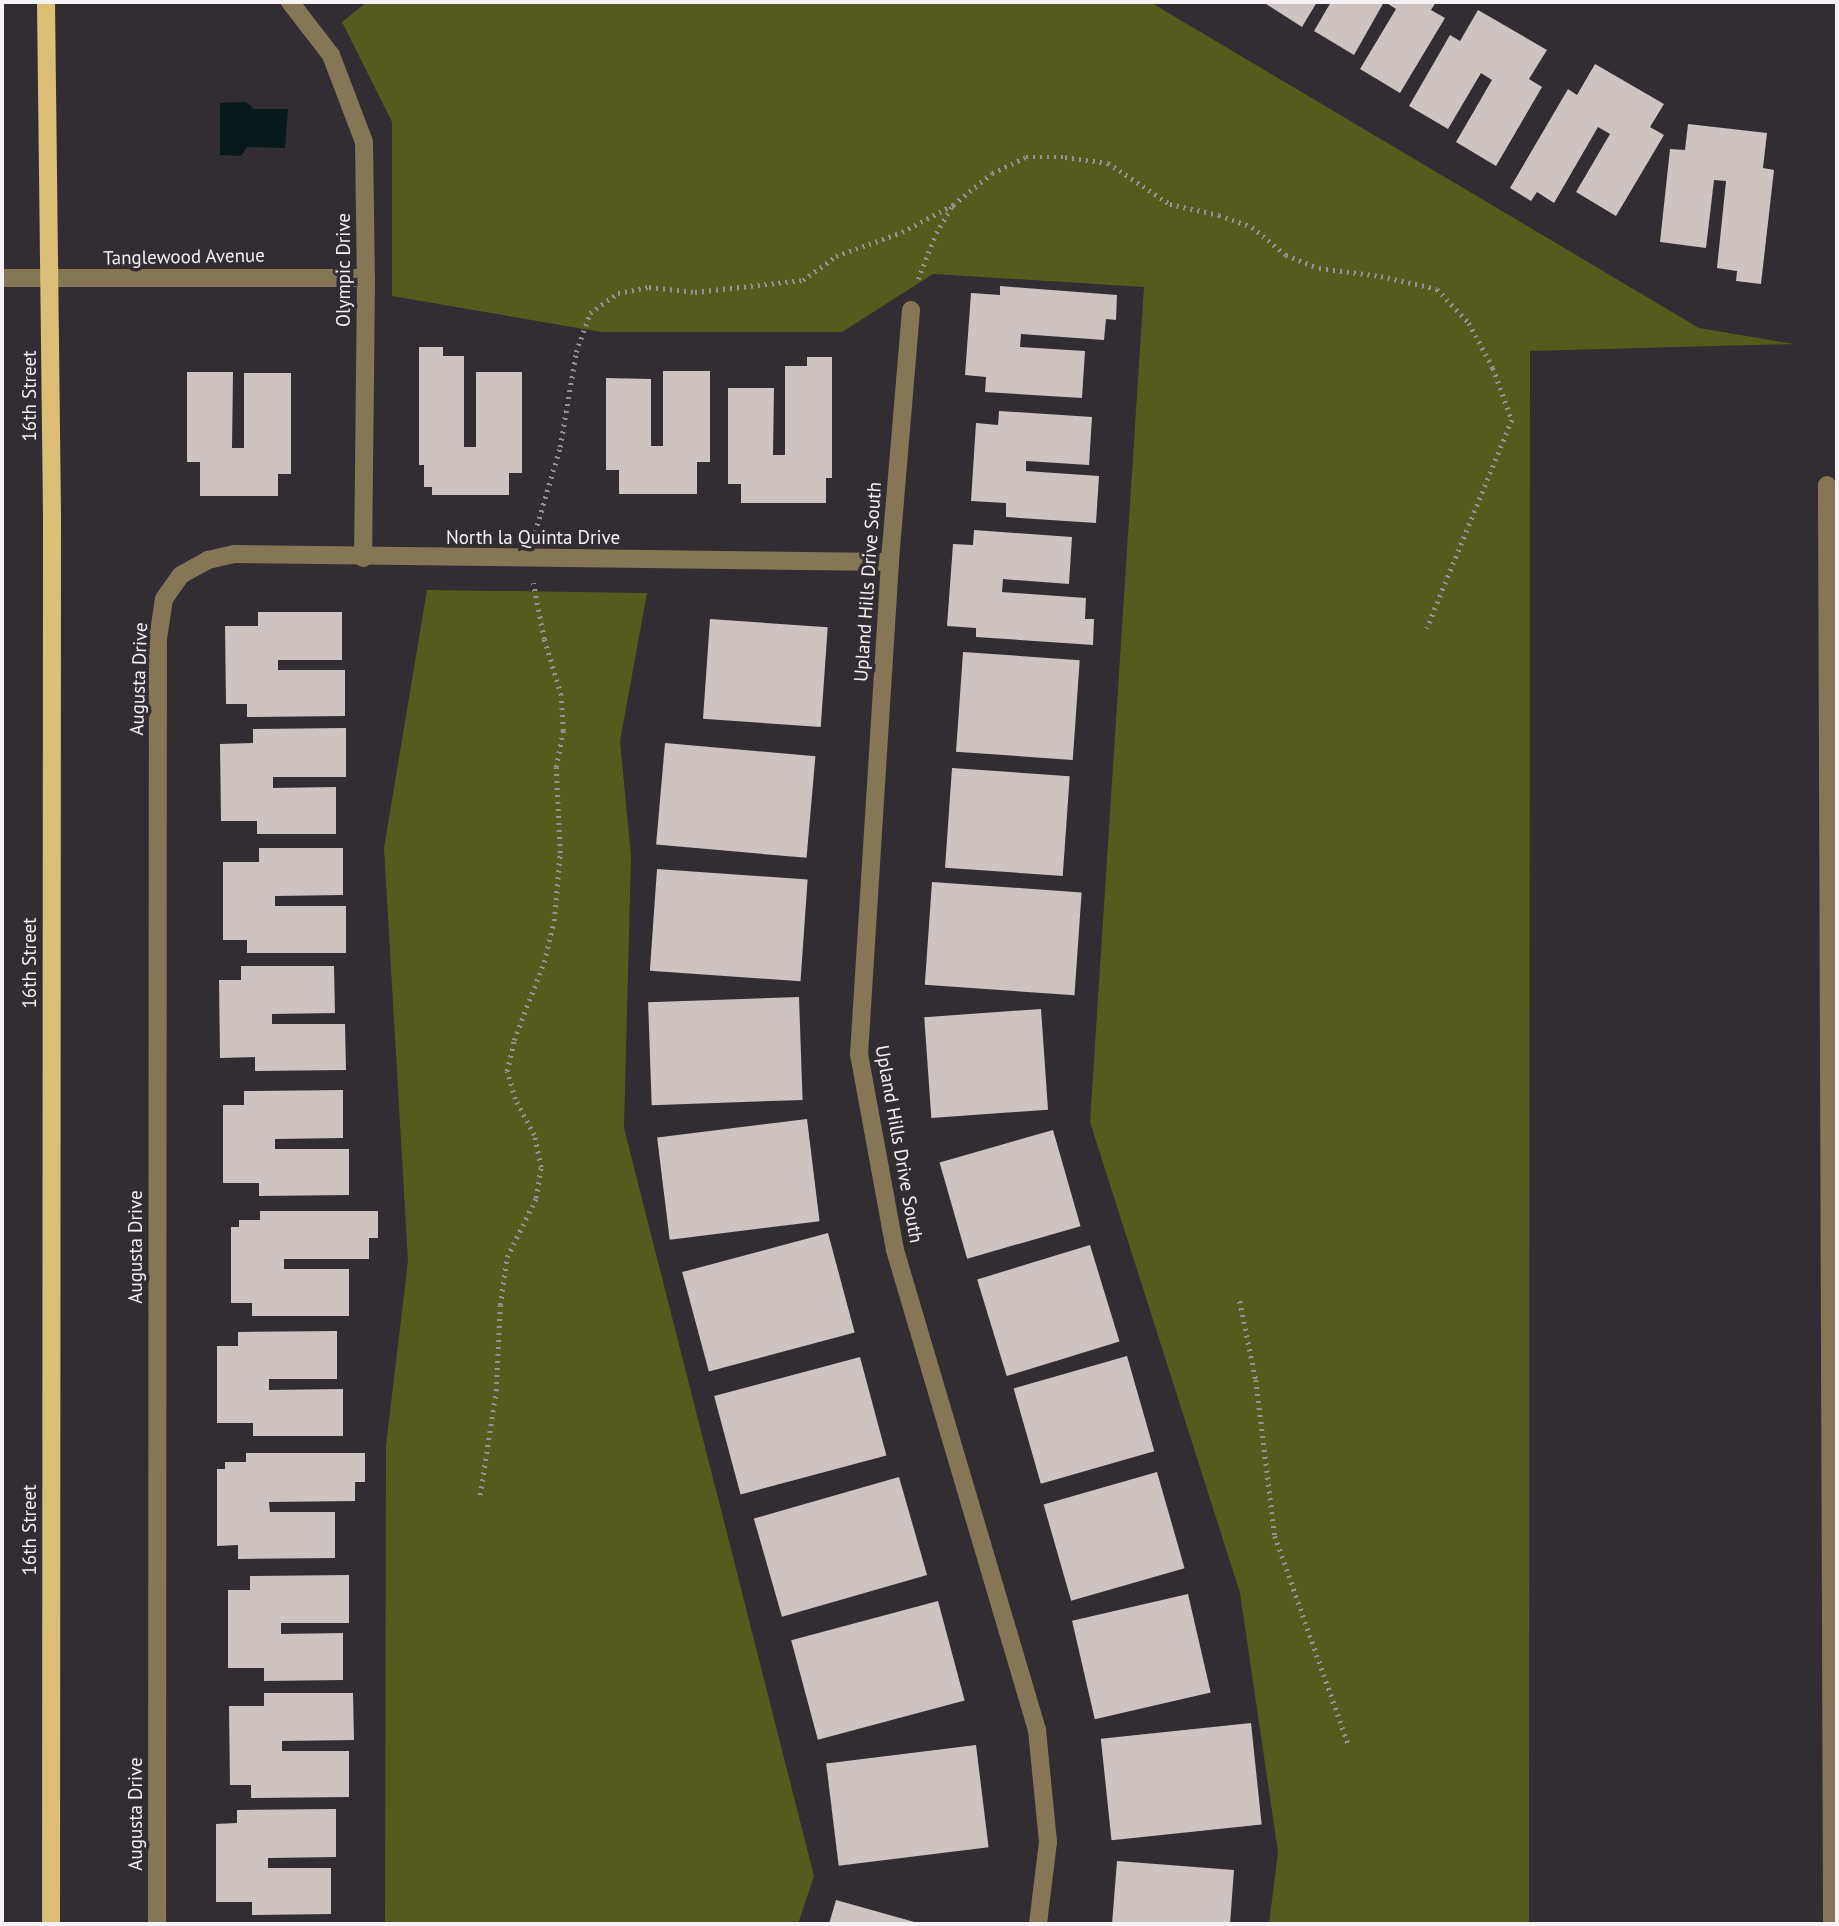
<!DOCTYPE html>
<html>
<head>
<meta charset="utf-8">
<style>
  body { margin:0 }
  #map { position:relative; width:1839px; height:1926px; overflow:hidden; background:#322d32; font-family:"PT Sans",sans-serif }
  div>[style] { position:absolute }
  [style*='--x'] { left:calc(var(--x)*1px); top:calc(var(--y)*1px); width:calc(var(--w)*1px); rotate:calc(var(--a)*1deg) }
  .green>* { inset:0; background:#545b1d }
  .water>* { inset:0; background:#08191c }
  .building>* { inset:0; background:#cdc3c0; transform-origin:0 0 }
  .path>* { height:4.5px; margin-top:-2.25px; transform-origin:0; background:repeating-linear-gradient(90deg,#969196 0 2px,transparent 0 7px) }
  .minor>* { height:18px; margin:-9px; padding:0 9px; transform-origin:9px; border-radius:9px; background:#857755 }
  .major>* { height:18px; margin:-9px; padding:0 9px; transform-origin:9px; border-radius:9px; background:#dcbf76 }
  span { translate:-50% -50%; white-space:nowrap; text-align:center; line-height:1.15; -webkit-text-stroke:7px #322d32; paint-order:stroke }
  .street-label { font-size:19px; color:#f5f1f5 }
  .frame { position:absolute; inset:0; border:4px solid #f5f1f5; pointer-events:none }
</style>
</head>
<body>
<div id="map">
  <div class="green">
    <i style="clip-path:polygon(367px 2px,1150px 2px,1699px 328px,1794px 344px,1530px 351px,1529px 1924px,1269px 1924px,1278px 1852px,1240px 1593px,1090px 1122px,1144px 287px,933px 274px,842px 332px,601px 332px,392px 296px,392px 122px,342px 22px)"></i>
    <i style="clip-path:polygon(427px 590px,647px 593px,620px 741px,631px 856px,624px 1128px,814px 1876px,798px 1924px,385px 1924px,386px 1445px,408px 1261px,384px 848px)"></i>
  </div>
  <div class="water">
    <i style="clip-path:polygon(246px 102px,254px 109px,288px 109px,285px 148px,247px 147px,241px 156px,220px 155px,220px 103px)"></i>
  </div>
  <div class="building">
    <i style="clip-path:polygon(1263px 2px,1317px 2px,1302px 27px)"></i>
    <i style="clip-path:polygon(1331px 2px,1384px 2px,1354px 55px,1314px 31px)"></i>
    <i style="clip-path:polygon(1385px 2px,1436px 2px,1431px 10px,1445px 18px,1400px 93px,1360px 69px,1396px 9px)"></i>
    <i style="clip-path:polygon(1478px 10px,1547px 50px,1529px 79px,1542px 87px,1496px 166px,1456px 142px,1492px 80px,1481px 73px,1448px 129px,1409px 106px,1450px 35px,1460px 41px)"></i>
    <i style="clip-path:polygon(1595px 64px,1664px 104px,1650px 127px,1664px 135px,1616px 216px,1576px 192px,1610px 134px,1598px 127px,1554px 203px,1537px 192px,1531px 201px,1510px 188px,1568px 89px,1577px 95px)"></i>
    <i style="clip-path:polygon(1688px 124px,1767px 133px,1763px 168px,1774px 170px,1761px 284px,1736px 281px,1737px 271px,1717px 268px,1726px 181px,1714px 180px,1706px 248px,1660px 242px,1670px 149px,1685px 150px)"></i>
    <i style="clip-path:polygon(1000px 286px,1117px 295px,1116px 320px,1106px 319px,1104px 340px,1021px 334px,1020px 347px,1085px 351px,1082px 398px,985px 392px,986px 377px,965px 375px,971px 293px,1000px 295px)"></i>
    <i style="clip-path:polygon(419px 347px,443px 347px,443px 356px,464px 356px,464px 447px,476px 447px,476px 372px,522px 372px,522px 473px,509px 473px,509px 495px,432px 495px,432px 487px,424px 487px,424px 465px,419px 465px)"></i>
    <i style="clip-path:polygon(807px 357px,832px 357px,832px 478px,826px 478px,826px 503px,741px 503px,741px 484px,728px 484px,728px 388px,774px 388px,773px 455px,785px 455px,785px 366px,807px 366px)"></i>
    <i style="clip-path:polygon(663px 371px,710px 371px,710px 462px,697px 462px,697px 494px,619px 494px,619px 470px,606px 470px,606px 378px,651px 379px,651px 446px,663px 446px)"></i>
    <i style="clip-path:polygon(187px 372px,233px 372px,232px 448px,244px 448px,244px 373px,291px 373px,291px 474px,278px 474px,278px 496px,200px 496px,200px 462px,187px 462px)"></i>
    <i style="clip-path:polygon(999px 411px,1092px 417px,1089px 465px,1026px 461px,1026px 471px,1099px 476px,1096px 523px,1006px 517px,1006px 503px,971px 501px,976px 423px,998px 425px)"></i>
    <i style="clip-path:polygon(974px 530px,1072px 537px,1069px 584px,1003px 579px,1002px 592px,1086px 598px,1085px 619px,1094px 619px,1093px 645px,976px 637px,976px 628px,947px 626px,953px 544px,973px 545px)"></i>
    <i style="clip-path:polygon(258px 612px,342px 612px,342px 660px,278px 660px,278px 670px,345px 670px,345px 716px,247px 717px,247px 704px,226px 704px,225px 626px,258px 626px)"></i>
    <i style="left:710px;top:619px;width:118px;height:100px;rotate:4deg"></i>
    <i style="left:963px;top:652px;width:117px;height:100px;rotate:4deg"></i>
    <i style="clip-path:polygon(346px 728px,346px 777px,273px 777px,273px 788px,336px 787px,336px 834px,257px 834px,257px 821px,221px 821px,220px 744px,253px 743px,253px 729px)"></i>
    <i style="left:665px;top:743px;width:151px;height:102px;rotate:5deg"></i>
    <i style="left:952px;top:768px;width:118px;height:100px;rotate:4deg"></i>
    <i style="clip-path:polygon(259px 848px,343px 848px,343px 895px,275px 896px,275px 906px,346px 906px,346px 953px,247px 953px,247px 940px,223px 940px,223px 862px,259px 862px)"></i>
    <i style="left:657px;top:869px;width:151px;height:102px;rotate:4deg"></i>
    <i style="left:932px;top:882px;width:150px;height:103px;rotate:4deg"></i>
    <i style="clip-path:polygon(241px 966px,334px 966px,335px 1013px,272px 1014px,272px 1024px,345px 1024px,346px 1070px,255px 1071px,255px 1057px,220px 1058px,219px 980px,241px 980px)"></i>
    <i style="left:799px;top:997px;width:103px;height:151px;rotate:88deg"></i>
    <i style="left:1041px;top:1009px;width:101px;height:117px;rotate:86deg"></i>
    <i style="clip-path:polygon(343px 1090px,343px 1138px,275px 1139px,275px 1149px,349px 1149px,349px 1195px,259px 1196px,259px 1183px,223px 1183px,223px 1105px,244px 1105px,244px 1091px)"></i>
    <i style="left:807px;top:1119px;width:103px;height:151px;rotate:83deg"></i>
    <i style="left:1053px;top:1130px;width:100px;height:118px;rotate:74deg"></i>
    <i style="clip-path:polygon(260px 1211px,378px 1211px,378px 1238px,369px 1238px,369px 1259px,284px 1259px,284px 1269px,349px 1269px,349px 1316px,252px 1316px,252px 1303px,231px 1303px,231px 1227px,239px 1227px,239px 1220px,260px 1220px)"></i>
    <i style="left:828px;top:1233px;width:103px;height:151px;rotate:75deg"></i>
    <i style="left:1090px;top:1245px;width:101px;height:118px;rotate:73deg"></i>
    <i style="clip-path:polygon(337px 1331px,337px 1379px,269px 1379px,269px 1390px,343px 1389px,343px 1436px,253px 1436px,253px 1423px,217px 1423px,217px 1346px,238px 1346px,238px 1332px)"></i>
    <i style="left:1127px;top:1356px;width:99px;height:118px;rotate:74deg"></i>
    <i style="left:860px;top:1357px;width:102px;height:151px;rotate:75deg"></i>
    <i style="clip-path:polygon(246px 1453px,365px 1453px,365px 1482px,355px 1482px,355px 1501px,269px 1502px,270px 1512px,335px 1512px,335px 1558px,238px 1559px,238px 1545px,217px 1546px,217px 1469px,225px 1469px,225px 1462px,246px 1462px)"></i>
    <i style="left:1157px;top:1472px;width:100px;height:118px;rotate:74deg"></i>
    <i style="left:899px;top:1477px;width:102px;height:151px;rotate:74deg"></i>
    <i style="clip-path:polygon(349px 1575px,349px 1623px,281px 1623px,281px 1634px,343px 1633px,343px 1680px,264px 1681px,264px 1668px,228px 1668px,228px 1590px,250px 1590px,250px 1576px)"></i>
    <i style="left:1188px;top:1594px;width:101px;height:119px;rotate:77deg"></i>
    <i style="left:938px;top:1601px;width:103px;height:152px;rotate:75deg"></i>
    <i style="clip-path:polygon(264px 1693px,353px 1693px,354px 1740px,282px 1741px,282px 1751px,349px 1751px,349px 1797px,251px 1798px,251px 1785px,230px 1785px,229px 1706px,264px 1706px)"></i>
    <i style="left:1251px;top:1723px;width:102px;height:151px;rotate:84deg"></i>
    <i style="left:976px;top:1745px;width:103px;height:151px;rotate:83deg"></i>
    <i style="clip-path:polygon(336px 1809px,336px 1857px,268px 1858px,268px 1868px,331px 1868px,331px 1914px,252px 1915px,252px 1902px,216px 1902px,216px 1824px,237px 1823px,237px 1810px)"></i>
    <i style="clip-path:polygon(1117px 1861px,1234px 1870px,1230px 1924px,1112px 1924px)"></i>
    <i style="clip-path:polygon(836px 1900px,918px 1923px,918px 1924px,829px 1924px)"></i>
  </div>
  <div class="path">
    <i style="--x:918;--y:279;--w:49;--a:-68.6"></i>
    <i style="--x:936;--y:233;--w:33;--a:-59"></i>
    <i style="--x:953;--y:205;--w:50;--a:-39.4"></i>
    <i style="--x:992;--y:173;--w:38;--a:-25"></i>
    <i style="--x:1026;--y:157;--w:39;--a:0"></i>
    <i style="--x:1065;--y:157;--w:43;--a:7.9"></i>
    <i style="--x:1108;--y:163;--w:74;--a:33.5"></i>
    <i style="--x:1170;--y:204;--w:50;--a:12.7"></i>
    <i style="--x:1219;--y:215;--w:35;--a:20"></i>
    <i style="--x:1252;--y:227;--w:44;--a:39.5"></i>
    <i style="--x:1286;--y:255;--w:35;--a:22"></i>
    <i style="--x:1319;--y:268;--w:63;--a:7.4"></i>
    <i style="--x:1381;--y:276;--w:57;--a:13.1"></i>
    <i style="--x:1437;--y:289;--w:47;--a:46.7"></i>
    <i style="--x:1469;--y:323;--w:51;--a:61.9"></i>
    <i style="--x:1493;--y:368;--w:55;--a:69.9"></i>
    <i style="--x:1512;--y:420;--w:225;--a:112.2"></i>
    <i style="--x:535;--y:532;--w:89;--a:-73.6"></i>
    <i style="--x:560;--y:447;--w:96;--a:-80.4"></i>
    <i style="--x:576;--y:352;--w:41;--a:-70.3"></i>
    <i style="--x:590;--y:313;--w:34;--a:-36"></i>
    <i style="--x:618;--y:293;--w:32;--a:-11"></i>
    <i style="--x:649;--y:287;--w:46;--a:6.2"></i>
    <i style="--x:695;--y:292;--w:109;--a:-6.3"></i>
    <i style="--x:803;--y:280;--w:41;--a:-36"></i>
    <i style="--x:836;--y:256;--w:70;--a:-20"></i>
    <i style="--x:902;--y:232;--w:58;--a:-27.9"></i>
    <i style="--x:1240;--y:1301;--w:81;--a:78.6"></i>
    <i style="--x:1256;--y:1380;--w:157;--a:83.1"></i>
    <i style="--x:1275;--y:1536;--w:223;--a:70.6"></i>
    <i style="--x:480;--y:1495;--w:105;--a:-81.3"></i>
    <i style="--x:496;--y:1391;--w:86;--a:-87.3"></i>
    <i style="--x:500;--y:1305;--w:49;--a:-81.7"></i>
    <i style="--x:507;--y:1257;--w:66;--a:-63.8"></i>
    <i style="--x:536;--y:1198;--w:31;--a:-81"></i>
    <i style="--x:541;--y:1167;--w:33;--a:-102"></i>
    <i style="--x:534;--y:1135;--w:41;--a:-117.8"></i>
    <i style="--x:515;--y:1099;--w:29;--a:-106"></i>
    <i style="--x:507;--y:1071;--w:32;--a:-77"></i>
    <i style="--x:514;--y:1040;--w:84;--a:-69"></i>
    <i style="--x:544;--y:962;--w:42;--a:-76.3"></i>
    <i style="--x:554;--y:921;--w:68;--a:-85"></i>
    <i style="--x:560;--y:853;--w:86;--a:-92.7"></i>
    <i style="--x:556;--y:767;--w:37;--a:-79"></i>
    <i style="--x:563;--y:731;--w:36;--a:-93"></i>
    <i style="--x:561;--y:695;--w:59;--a:-106.9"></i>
    <i style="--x:544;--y:639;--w:57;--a:-101.1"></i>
  </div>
  <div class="minor">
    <i style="--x:290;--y:2;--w:67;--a:52.3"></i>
    <i style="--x:331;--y:55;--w:93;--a:69.2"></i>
    <i style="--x:364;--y:142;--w:136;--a:89.2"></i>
    <i style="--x:366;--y:278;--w:280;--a:90.6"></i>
    <i style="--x:2;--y:278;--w:364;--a:0"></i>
    <i style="--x:911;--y:310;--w:253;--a:94.8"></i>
    <i style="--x:890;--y:562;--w:493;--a:93.6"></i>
    <i style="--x:859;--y:1054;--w:199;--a:79.6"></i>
    <i style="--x:895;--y:1250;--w:501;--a:73.52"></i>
    <i style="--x:1037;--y:1730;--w:113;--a:84.4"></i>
    <i style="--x:1048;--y:1842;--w:83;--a:97"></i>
    <i style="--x:1827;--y:485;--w:1439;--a:89.8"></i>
    <i style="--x:157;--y:1924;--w:1285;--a:-89.96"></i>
    <i style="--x:158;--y:639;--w:40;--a:-81.5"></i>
    <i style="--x:164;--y:599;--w:29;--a:-55"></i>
    <i style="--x:181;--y:575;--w:31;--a:-29"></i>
    <i style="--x:208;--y:560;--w:27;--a:-13"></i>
    <i style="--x:234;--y:554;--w:656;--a:0.7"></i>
  </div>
  <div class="major">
    <i style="--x:46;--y:2;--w:516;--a:89.33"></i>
    <i style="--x:52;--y:518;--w:1406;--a:90.04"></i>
  </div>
  <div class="street-label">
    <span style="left:184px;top:257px;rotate:-1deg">Tanglewood Avenue</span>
    <span style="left:344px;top:270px;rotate:-90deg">Olympic Drive</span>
    <span style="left:30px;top:396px;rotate:-90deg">16th Street</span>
    <span style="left:533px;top:538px">North la Quinta Drive</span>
    <span style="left:868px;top:582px;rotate:-86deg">Upland Hills Drive South</span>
    <span style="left:139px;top:679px;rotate:-88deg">Augusta Drive</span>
    <span style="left:30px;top:963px;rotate:-90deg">16th Street</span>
    <span style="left:899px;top:1144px;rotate:80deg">Upland Hills Drive South</span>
    <span style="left:136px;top:1247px;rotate:-90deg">Augusta Drive</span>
    <span style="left:30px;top:1530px;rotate:-90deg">16th Street</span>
    <span style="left:136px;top:1814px;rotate:-90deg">Augusta Drive</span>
  </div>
  <div class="frame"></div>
</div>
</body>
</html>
